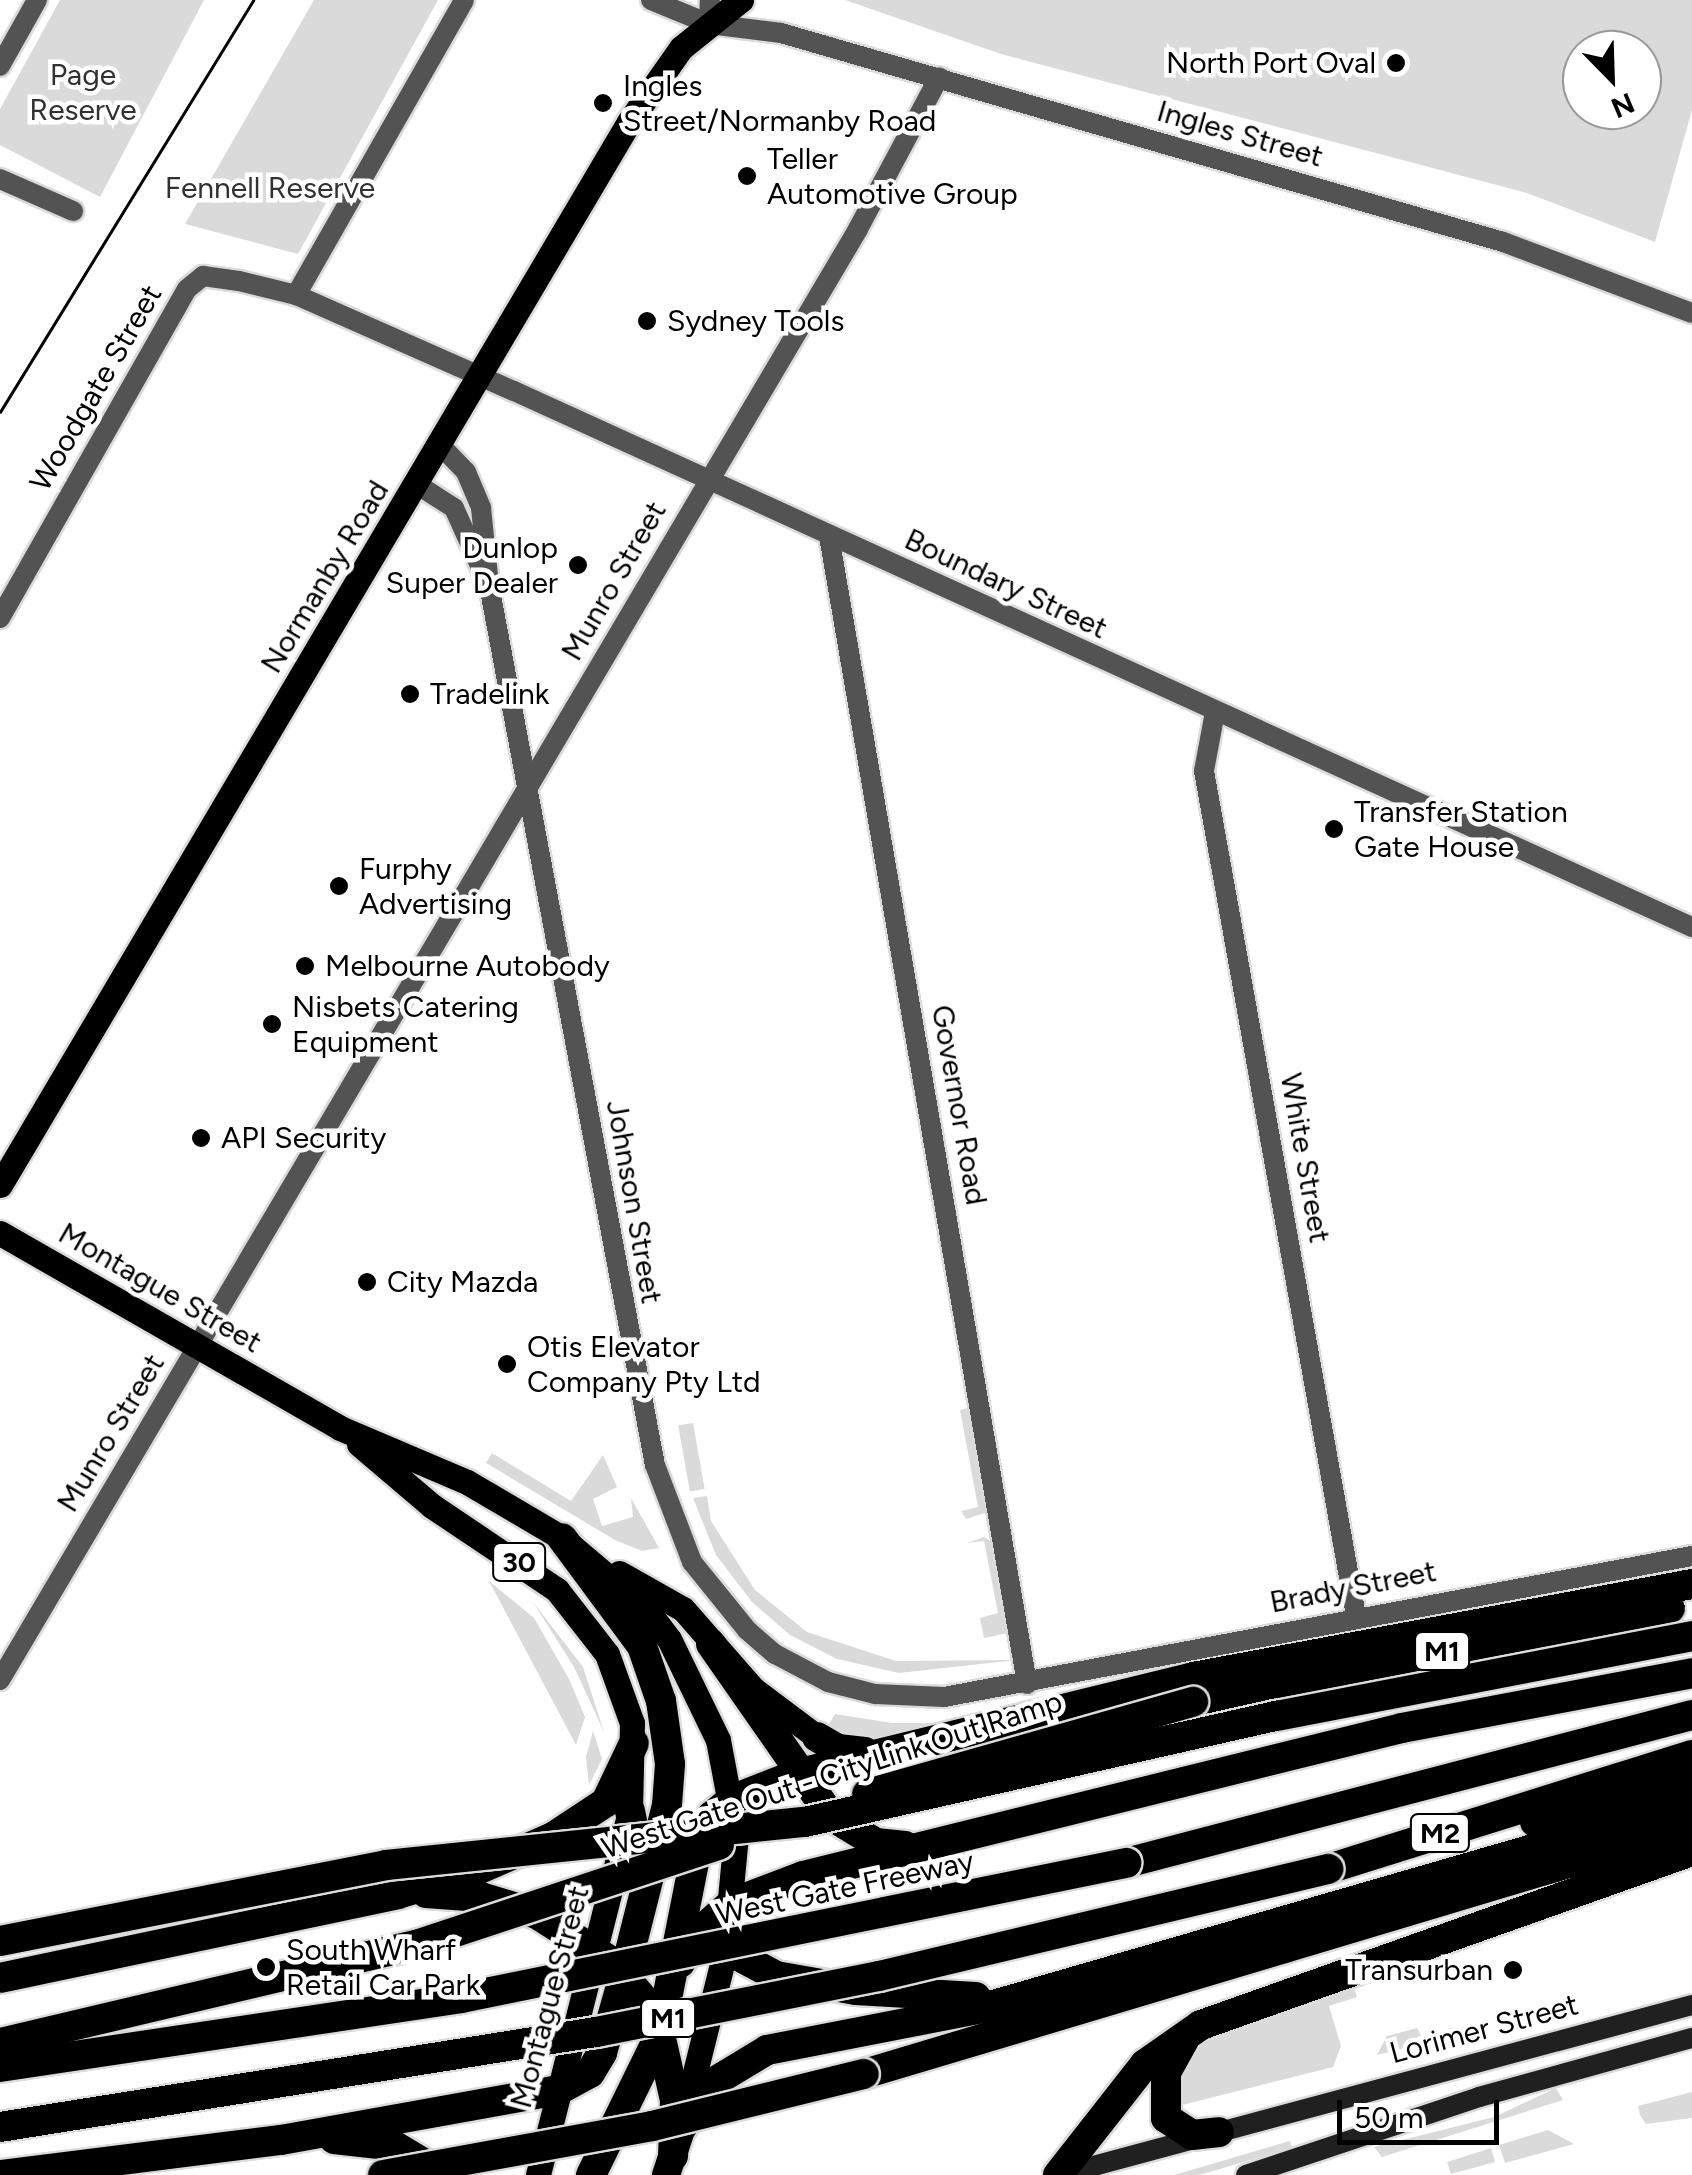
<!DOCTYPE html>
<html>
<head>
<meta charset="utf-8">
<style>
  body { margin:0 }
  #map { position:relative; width:1692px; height:2175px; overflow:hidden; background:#fff; font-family:Figtree,sans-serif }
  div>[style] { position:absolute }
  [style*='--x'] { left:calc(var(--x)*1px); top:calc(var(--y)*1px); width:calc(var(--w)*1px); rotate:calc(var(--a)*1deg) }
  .green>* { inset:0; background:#dadada; transform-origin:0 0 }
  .roads { filter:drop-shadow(2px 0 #dbdbdb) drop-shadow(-2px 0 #dbdbdb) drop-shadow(0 2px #dbdbdb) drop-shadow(0 -2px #dbdbdb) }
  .minor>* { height:20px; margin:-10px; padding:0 10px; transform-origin:10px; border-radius:10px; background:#535353 }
  .tertiary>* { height:20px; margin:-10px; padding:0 10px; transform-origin:10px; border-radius:10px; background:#535353 }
  .secondary>* { height:20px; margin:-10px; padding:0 10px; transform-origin:10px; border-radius:10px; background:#202020 }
  .primary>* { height:25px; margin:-12.5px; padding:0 12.5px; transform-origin:12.5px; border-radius:12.5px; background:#000 }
  .trunk>* { height:28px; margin:-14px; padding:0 14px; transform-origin:14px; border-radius:14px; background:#000 }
  .motorway>* { height:30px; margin:-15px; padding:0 15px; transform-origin:15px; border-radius:15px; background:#000 }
  .tram>* { height:2.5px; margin:-1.25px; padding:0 1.25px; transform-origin:1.25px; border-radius:1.25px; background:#000 }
  .bridges { filter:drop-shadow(2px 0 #dbdbdb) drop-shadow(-2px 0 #dbdbdb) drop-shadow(0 2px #dbdbdb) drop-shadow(0 -2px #dbdbdb) }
  .motorway-bridge>* { height:30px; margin:-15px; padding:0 15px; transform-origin:15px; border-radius:15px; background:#000 }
  .dots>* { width:28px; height:28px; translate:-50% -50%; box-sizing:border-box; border:5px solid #fff; border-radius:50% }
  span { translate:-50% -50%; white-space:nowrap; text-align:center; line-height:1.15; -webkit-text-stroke:9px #fff; paint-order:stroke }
  .shield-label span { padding:2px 8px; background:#fff; border:2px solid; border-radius:8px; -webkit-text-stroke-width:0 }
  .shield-label { font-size:28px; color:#000; font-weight:700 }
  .poi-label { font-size:30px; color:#000 }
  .right { translate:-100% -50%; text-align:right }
  .left { translate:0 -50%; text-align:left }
  .park-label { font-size:30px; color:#313131 }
  .street-label { font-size:30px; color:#000 }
  .north { position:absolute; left:1562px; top:30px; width:100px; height:100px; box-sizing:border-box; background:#fff; border:2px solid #999; border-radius:50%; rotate:157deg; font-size:28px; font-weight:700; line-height:40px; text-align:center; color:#000 }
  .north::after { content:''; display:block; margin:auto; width:35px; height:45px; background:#000; clip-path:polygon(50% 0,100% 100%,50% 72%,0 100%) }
  .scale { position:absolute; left:1337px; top:2100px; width:162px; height:45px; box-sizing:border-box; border:5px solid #000; border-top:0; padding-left:12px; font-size:30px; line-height:35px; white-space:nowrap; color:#000; -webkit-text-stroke:8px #fff; paint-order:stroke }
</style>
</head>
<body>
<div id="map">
  <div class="green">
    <i style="clip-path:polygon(60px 0,204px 0,100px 197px,0 145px,0 109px)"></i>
    <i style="clip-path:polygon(314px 0,438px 0,298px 254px,185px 224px)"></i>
    <i style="clip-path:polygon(evenodd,845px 0,1692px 0,1692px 110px,1655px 242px,1527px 193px,1001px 54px,845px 0,1642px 50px,1642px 110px,1582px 110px,1582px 50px,1642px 50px)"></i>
    <i style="clip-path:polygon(968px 1408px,988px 1512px,966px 1519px,961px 1511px,978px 1507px,960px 1410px)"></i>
    <i style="left:693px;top:1423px;width:67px;height:15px;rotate:80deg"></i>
    <i style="clip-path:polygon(492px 1453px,571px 1501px,603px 1455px,617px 1487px,593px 1499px,602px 1526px,633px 1517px,631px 1498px,659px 1548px,642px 1551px,615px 1540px,486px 1463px)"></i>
    <i style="clip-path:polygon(707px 1496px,711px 1521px,755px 1590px,807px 1632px,896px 1661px,1017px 1660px,899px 1673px,837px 1659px,790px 1635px,752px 1602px,716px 1555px,693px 1498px)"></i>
    <i style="clip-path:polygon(984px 1537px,992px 1542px,1008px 1627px,1008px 1633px,984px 1638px,980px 1618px,998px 1613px,984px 1541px,967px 1543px)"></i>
    <i style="clip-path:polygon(489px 1581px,534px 1618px,569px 1679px,585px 1717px,576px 1745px)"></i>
    <i style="clip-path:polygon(533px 1602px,583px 1667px,604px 1732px,574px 1667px)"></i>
    <i style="clip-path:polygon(835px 1714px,892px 1723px,944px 1723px,870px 1740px,824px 1732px)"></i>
    <i style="clip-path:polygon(593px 1731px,602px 1759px,589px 1785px,586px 1757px)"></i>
    <i style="clip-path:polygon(1351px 1977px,1357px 1997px,1329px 2006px,1341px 2046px,1333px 2067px,1182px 2105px,1177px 2095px,1183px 2067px,1197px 2048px,1221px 2031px)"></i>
    <i style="clip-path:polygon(1454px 2027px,1456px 2035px,1377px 2055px,1387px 2036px,1417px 2028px,1422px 2037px)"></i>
    <i style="clip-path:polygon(1556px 2088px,1563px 2100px,1382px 2157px,1374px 2147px,1494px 2117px)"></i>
    <i style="clip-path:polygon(1692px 2092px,1692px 2118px,1646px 2124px,1640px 2115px,1638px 2106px)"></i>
    <i style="clip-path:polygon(1548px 2130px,1574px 2144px,1505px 2163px,1499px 2145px)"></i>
    <i style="clip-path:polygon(1290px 2141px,1292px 2148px,1199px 2175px,1174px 2175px)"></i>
    <i style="clip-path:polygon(1491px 2148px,1495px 2162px,1451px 2174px,1447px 2162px)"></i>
  </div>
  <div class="roads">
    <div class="minor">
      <i style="--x:0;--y:66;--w:76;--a:-60.7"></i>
      <i style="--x:0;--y:179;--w:80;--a:23.7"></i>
      <i style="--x:296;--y:295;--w:339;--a:-60.3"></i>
      <i style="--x:441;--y:446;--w:36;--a:46"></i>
      <i style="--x:466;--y:472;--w:39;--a:67"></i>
      <i style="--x:481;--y:508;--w:77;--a:84.1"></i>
      <i style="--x:489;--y:585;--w:896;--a:79.32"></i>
      <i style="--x:655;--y:1465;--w:104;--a:69.1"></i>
      <i style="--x:692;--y:1562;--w:87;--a:51"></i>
      <i style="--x:747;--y:1630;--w:37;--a:41"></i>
      <i style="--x:775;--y:1654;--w:60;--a:27.8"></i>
      <i style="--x:828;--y:1682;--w:49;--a:14.3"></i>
      <i style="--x:875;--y:1694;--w:69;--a:2.5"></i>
      <i style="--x:944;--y:1697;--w:761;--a:-10.68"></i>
      <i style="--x:418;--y:485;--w:43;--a:32.6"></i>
      <i style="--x:454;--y:508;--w:68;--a:65.7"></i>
      <i style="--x:829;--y:536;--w:1165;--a:80.21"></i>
      <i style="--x:0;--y:618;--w:378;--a:-60.4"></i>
      <i style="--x:187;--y:289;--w:21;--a:-39"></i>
      <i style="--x:203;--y:276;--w:36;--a:8"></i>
      <i style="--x:239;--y:281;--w:59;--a:13.8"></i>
      <i style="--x:296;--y:295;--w:238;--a:23.8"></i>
      <i style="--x:514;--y:391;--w:1294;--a:24.47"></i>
      <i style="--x:1215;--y:712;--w:60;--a:100.6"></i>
      <i style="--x:1204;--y:771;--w:859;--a:79.8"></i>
      <i style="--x:0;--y:1680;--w:1686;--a:-59.4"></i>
      <i style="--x:858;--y:229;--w:172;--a:-61.9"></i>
    </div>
    <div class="tertiary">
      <i style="--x:651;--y:0;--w:63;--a:22.5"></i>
      <i style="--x:709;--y:24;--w:73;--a:7.1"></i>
      <i style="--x:781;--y:33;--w:752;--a:16.14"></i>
      <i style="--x:1503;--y:242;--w:202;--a:20.6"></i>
      <i style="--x:709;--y:24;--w:24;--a:-88"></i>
    </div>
    <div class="secondary">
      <i style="--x:1060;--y:2175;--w:654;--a:-15.06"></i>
      <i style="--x:1246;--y:2175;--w:246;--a:-18.5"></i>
      <i style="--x:1479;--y:2097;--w:221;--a:-15.5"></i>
    </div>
    <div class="primary">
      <i style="--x:0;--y:1185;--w:1235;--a:-59.39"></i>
      <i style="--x:629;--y:122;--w:90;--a:-54.9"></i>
      <i style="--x:681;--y:48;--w:77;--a:-38.7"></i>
      <i style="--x:0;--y:1233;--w:392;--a:29.8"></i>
      <i style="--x:340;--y:1428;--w:138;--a:23"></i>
      <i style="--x:467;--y:1482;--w:110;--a:30.5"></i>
      <i style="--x:562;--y:1538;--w:111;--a:40.3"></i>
      <i style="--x:647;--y:1610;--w:36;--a:53"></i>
      <i style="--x:669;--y:1639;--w:112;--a:64.1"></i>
      <i style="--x:718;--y:1740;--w:97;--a:79.3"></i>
      <i style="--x:736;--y:1835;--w:118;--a:95.4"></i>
      <i style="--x:725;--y:1952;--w:174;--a:104"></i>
      <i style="--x:359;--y:1444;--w:96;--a:40.3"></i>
      <i style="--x:432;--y:1506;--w:151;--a:33.9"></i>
      <i style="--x:557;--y:1590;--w:81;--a:52"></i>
      <i style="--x:607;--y:1654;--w:73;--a:70.1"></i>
      <i style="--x:632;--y:1723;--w:88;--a:91.3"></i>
      <i style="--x:630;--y:1811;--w:375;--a:104.2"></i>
      <i style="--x:619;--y:1573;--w:73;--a:29.4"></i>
      <i style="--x:683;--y:1609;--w:106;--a:48.8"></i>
      <i style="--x:753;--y:1689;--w:80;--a:36.9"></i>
    </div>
    <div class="trunk">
      <i style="--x:666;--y:2175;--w:44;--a:-71.6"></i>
    </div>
    <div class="motorway">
      <i style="--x:711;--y:1644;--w:210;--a:55.1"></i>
      <i style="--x:831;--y:1816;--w:52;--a:31"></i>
      <i style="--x:876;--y:1843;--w:29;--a:6"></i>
      <i style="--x:1193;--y:1702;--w:486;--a:-11.1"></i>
      <i style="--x:817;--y:1737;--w:24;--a:30"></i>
      <i style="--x:838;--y:1749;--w:27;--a:6"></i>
      <i style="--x:630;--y:1811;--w:51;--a:78.7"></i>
      <i style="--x:1535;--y:1822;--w:162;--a:-14.6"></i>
      <i style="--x:1126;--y:1863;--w:585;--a:-14.65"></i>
      <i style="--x:1328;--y:1869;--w:381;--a:-17.4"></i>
      <i style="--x:426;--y:1893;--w:55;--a:4.2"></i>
      <i style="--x:481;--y:1897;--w:59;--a:16.9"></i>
      <i style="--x:537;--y:1914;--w:89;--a:32.6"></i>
      <i style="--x:612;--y:1962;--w:52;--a:49.6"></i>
      <i style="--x:646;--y:2002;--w:35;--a:66"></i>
      <i style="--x:660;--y:2034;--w:68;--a:77.2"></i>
      <i style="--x:675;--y:2100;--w:56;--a:92"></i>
      <i style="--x:703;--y:1937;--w:83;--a:28.1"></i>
      <i style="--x:776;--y:1976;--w:81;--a:9.9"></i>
      <i style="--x:856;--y:1990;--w:120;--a:3.3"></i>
      <i style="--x:680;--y:1963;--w:35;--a:-59"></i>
      <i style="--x:698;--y:1933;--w:45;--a:-41.4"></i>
      <i style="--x:732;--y:1903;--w:76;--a:-20.8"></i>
      <i style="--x:803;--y:1876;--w:617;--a:-13.88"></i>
      <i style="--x:1402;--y:1728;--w:295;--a:-10.7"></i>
      <i style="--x:0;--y:1978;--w:407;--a:-11.9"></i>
      <i style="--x:398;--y:1894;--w:80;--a:-16.6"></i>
      <i style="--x:475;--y:1871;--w:85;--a:-23.6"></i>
      <i style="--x:553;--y:1837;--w:64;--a:-33.4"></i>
      <i style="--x:606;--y:1802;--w:65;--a:-64.6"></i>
      <i style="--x:1184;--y:2040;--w:38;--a:119"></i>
      <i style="--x:1166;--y:2073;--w:45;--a:90"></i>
      <i style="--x:1166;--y:2118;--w:31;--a:33"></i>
      <i style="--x:1192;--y:2135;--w:27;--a:-6"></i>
      <i style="--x:864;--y:2074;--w:864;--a:-16.67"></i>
      <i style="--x:682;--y:2127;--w:55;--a:-54.6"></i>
      <i style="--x:714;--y:2082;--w:62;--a:-31.1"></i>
      <i style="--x:767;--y:2050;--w:220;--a:-11"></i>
      <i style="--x:983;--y:2008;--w:738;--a:-16.13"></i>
      <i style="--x:334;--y:2139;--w:61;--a:6.5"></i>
      <i style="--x:395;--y:2146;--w:56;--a:31.1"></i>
      <i style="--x:2;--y:2175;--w:281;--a:-7.2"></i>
      <i style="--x:281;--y:2140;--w:282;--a:-10.2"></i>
      <i style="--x:559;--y:2090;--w:35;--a:-29"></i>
      <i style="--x:590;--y:2073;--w:23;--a:-59"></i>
      <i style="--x:602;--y:2053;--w:81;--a:-74.2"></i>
      <i style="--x:624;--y:1975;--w:175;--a:-75.8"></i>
      <i style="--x:667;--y:1805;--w:41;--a:-85.8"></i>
      <i style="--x:670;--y:1764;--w:64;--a:-98.1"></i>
      <i style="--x:661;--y:1701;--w:58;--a:-109.1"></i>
      <i style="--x:642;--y:1646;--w:134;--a:-126.5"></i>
      <i style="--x:591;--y:2175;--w:157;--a:-63.9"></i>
      <i style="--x:660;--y:2034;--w:196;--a:-78.8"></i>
      <i style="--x:698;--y:1842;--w:30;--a:-62"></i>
      <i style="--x:712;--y:1816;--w:25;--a:-40"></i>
      <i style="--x:731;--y:1800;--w:74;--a:-21.4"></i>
      <i style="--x:800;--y:1773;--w:405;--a:-13.7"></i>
      <i style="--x:1193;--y:1677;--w:508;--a:-10.56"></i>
      <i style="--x:1058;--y:2175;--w:141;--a:-51.9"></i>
      <i style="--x:1145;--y:2064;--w:68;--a:-34.9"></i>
      <i style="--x:1201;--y:2025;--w:521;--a:-19.51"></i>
    </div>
  </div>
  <div class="tram">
    <i style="--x:0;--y:412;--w:483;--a:-58.4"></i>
  </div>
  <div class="bridges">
    <div class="motorway-bridge">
      <i style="--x:867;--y:1794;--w:339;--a:-15.8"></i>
      <i style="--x:0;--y:1941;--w:393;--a:-11.1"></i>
      <i style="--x:386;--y:1865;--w:421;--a:-5.9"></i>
      <i style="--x:805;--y:1822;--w:484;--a:-12.7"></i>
      <i style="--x:1277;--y:1716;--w:423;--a:-10.9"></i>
      <i style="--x:0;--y:2043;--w:427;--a:-13.3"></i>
      <i style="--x:416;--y:1945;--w:319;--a:-18.3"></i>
      <i style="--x:0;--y:2067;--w:466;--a:-8.5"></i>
      <i style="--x:461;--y:1998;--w:679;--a:-11.48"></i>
      <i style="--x:0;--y:2127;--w:604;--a:-9.06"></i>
      <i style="--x:596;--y:2032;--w:288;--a:-11.2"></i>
      <i style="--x:879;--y:1976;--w:462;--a:-13.4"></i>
      <i style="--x:383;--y:2175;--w:273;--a:-10.3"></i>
      <i style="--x:652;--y:2126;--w:218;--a:-13.8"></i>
    </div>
  </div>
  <div class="dots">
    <i style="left:1396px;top:63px;background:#000"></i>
    <i style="left:603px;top:103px;background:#000"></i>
    <i style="left:747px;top:176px;background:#000"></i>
    <i style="left:647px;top:321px;background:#000"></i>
    <i style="left:578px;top:565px;background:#000"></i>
    <i style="left:410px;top:694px;background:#000"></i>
    <i style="left:1334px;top:829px;background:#000"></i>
    <i style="left:339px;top:886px;background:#000"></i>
    <i style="left:305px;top:966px;background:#000"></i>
    <i style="left:272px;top:1024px;background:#000"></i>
    <i style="left:201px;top:1138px;background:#000"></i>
    <i style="left:367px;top:1282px;background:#000"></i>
    <i style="left:507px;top:1364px;background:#000"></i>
    <i style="left:266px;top:1967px;background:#000"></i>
    <i style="left:1513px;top:1970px;background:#000"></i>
  </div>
  <div class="shield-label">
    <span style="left:519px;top:1562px">30</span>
    <span style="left:1442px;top:1651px">M1</span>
    <span style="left:1440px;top:1833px">M2</span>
    <span style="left:668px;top:2018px">M1</span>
  </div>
  <div class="poi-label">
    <span class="right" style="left:1376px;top:63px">North Port Oval</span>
    <span class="left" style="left:623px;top:103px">Ingles<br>Street/Normanby Road</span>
    <span class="left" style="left:767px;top:176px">Teller<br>Automotive Group</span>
    <span class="left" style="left:667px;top:321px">Sydney Tools</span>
    <span class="right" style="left:558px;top:565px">Dunlop<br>Super Dealer</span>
    <span class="left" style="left:430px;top:694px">Tradelink</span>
    <span class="left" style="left:1354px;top:829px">Transfer Station<br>Gate House</span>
    <span class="left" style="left:359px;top:886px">Furphy<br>Advertising</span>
    <span class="left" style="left:325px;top:966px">Melbourne Autobody</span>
    <span class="left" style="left:292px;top:1024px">Nisbets Catering<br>Equipment</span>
    <span class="left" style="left:221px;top:1138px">API Security</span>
    <span class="left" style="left:387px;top:1282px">City Mazda</span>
    <span class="left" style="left:527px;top:1364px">Otis Elevator<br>Company Pty Ltd</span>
    <span class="left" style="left:286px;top:1967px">South Wharf<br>Retail Car Park</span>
    <span class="right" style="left:1493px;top:1970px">Transurban</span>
  </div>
  <div class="park-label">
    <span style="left:83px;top:92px">Page<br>Reserve</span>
    <span style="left:270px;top:188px">Fennell Reserve</span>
  </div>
  <div class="street-label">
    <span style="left:1240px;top:134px;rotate:16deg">Ingles Street</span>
    <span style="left:96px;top:388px;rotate:-60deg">Woodgate Street</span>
    <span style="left:325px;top:577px;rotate:-59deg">Normanby Road</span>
    <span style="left:614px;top:581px;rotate:-60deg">Munro Street</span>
    <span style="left:1006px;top:584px;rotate:25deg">Boundary Street</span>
    <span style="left:959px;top:1105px;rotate:80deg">Governor Road</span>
    <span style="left:1305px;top:1158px;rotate:80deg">White Street</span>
    <span style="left:634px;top:1202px;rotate:80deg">Johnson Street</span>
    <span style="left:160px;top:1288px;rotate:30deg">Montague Street</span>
    <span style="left:111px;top:1433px;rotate:-59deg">Munro Street</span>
    <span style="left:1353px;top:1587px;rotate:-11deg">Brady Street</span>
    <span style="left:832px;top:1775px;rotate:-18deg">West Gate Out - CityLink Out Ramp</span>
    <span style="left:845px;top:1888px;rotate:-12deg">West Gate Freeway</span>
    <span style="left:550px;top:1997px;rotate:-75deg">Montague Street</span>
    <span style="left:1484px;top:2029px;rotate:-15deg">Lorimer Street</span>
  </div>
  <div class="north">N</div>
  <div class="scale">50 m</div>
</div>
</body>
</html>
